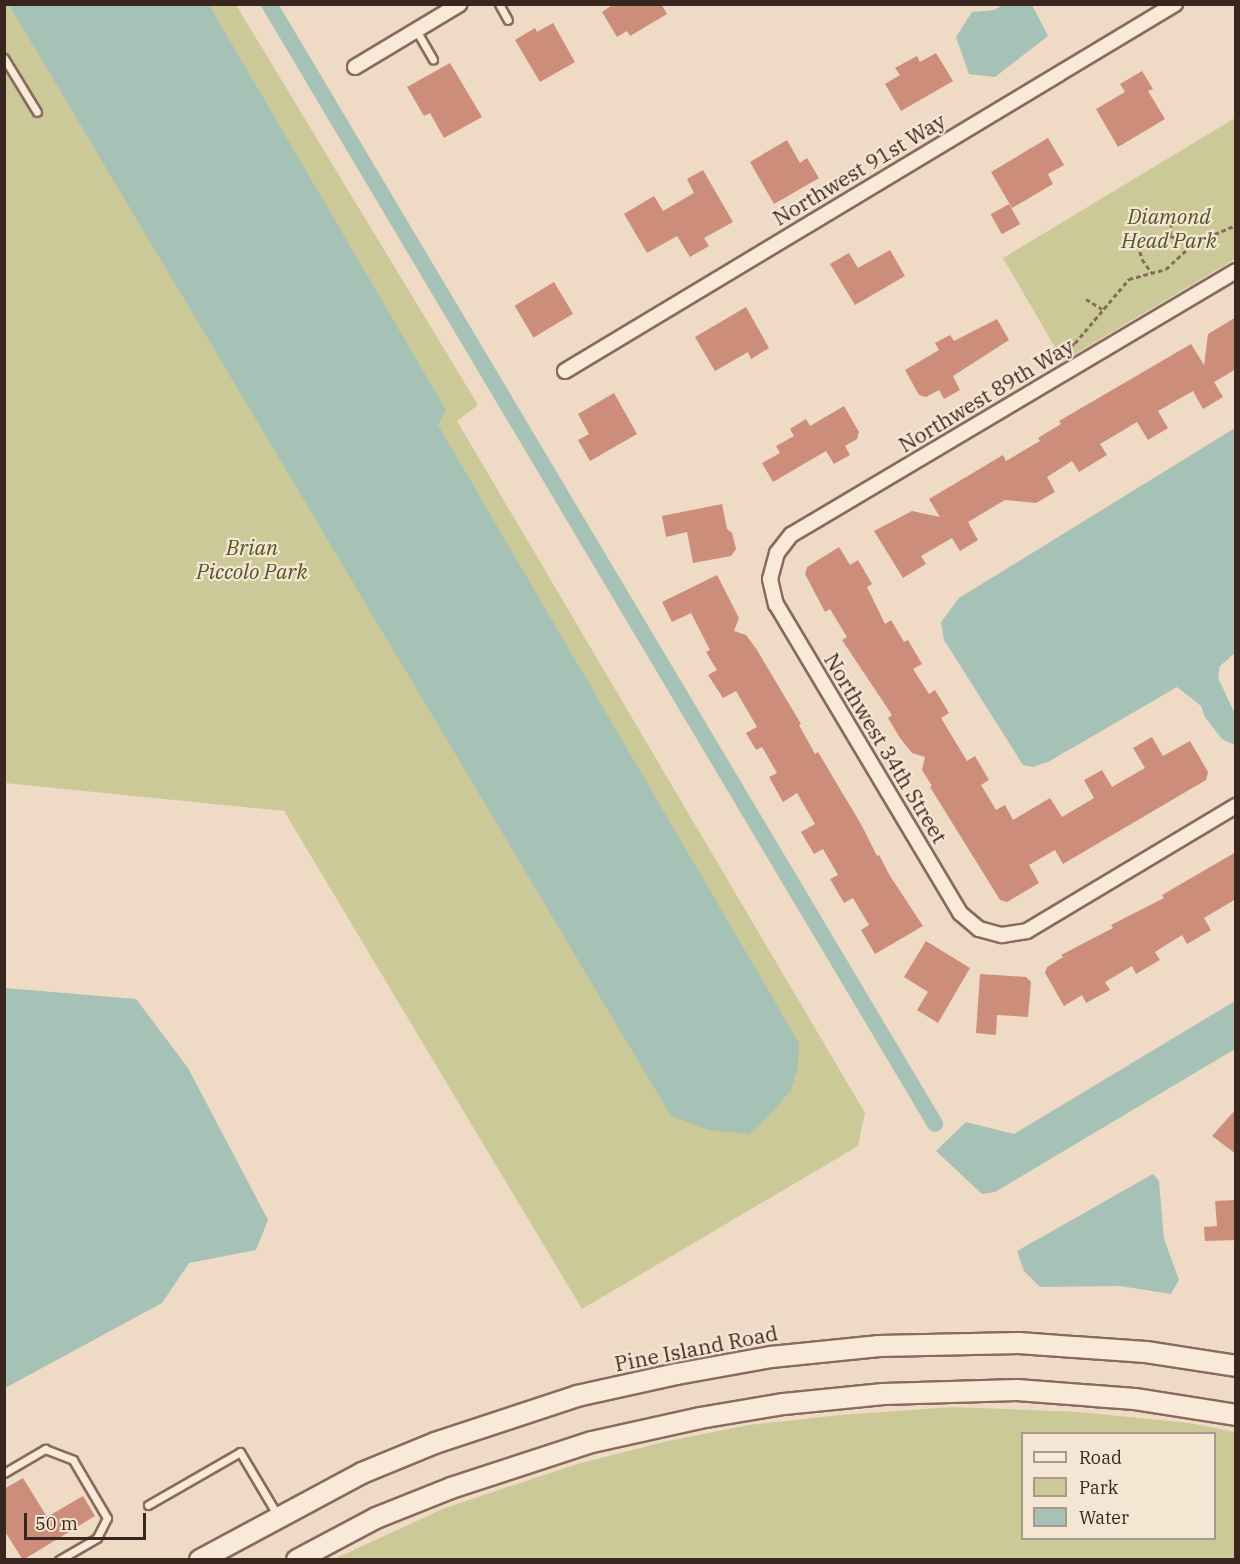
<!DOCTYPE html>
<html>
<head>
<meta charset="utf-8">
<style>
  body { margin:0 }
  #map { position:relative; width:1240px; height:1564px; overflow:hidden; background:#eedac5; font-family:"IBM Plex Serif",serif }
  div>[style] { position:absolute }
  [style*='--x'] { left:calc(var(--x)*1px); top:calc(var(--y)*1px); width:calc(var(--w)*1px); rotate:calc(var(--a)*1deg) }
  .green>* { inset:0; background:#ccc999 }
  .water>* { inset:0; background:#a6c1b5 }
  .canal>* { height:16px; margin:-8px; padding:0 8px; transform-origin:8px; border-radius:8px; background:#a6c1b5 }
  .building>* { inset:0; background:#cc8e7b; transform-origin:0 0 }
  .path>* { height:3px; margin-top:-1.5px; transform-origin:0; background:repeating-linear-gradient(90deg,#896b5b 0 4.5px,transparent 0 7.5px) }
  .roads { filter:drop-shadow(2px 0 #896b5b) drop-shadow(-2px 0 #896b5b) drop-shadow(0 2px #896b5b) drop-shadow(0 -2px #896b5b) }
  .service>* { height:7px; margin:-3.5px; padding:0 3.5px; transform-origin:3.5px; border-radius:3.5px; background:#f9e9d8 }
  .minor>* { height:14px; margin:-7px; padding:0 7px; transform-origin:7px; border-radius:7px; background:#f9e9d8 }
  .secondary>* { height:20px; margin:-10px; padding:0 10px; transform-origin:10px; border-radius:10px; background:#f9e9d8 }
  span { translate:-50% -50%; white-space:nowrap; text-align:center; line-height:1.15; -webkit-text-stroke:4.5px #f5e6d4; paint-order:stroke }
  .street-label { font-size:21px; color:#39271f }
  .park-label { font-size:21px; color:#525525; font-style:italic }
  .frame { position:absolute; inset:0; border:6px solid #39271f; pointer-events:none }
  .legend { position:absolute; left:1021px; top:1432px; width:195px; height:108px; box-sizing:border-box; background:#f5e6d4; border:2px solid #aa9a8c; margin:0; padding:8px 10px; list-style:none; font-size:18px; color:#39271f }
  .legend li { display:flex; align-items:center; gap:12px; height:30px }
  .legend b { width:30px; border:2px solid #aa9a8c }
  .scale { position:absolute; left:24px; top:1513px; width:122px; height:27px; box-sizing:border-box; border:3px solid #39271f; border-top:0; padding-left:8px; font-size:18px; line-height:21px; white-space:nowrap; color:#39271f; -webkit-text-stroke:4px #f5e6d4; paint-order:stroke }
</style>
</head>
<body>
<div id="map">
  <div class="green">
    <i style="clip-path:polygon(4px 5px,236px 5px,478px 405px,457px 421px,865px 1113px,858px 1146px,582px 1309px,284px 811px,5px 783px)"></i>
    <i style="clip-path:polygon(1235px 118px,1235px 259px,1063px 361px,1003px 258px)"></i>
    <i style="clip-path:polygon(evenodd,954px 1407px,1079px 1412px,1189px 1423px,1235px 1432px,1235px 1559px,334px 1559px,445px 1508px,577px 1464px,668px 1441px,749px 1425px,840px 1415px,954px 1407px,1022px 1434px,1214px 1434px,1214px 1538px,1022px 1538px,1022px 1434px)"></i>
  </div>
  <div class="water">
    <i style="clip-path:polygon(1005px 4px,1032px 5px,1048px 36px,995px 77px,969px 74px,956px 37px,972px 12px,994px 10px)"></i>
    <i style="clip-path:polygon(9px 5px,209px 5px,446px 410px,438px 425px,799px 1043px,798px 1067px,791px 1090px,770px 1115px,749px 1134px,709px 1130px,671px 1116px)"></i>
    <i style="clip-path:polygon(1235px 428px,1235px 653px,1220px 666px,1218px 678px,1235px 714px,1235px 745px,1222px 739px,1205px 717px,1201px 706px,1177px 687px,1048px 762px,1033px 767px,1023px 765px,944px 640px,941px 622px,959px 598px)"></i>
    <i style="clip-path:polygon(5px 988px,136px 999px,188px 1068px,268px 1220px,256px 1250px,189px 1263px,162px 1303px,5px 1388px)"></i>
    <i style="clip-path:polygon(1235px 1001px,1235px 1049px,995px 1192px,982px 1194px,936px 1151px,966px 1122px,1014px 1134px)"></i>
    <i style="clip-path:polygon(1153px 1174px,1159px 1181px,1164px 1239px,1179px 1280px,1171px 1294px,1120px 1286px,1040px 1287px,1024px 1271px,1017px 1251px)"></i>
  </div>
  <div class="canal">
    <i style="--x:269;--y:4;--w:1303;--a:59.26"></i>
  </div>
  <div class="building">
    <i style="clip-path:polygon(614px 4px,661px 4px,667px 14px,630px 36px,627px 31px,617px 37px,602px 12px)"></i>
    <i style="clip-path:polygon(553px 23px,575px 62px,540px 82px,515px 40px,535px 28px,537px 32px)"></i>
    <i style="clip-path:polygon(936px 53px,953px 81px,901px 111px,885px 84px,900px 75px,895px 68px,917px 56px,920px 62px)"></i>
    <i style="clip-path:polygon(450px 63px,482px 117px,444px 138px,430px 113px,424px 116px,407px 87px)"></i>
    <i style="clip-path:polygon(1142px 71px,1153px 89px,1148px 91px,1165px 119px,1118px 147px,1096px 109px,1125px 92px,1120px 84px)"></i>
    <i style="clip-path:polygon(1048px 138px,1064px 165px,1048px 174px,1053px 184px,1012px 208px,991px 172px)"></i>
    <i style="clip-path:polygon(787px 140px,800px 163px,807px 158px,819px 178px,774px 204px,750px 162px)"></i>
    <i style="clip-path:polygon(703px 170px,733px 222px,704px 238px,709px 246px,690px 257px,677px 236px,647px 253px,624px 214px,654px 196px,663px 211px,694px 193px,687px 179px)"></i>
    <i style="left:1009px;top:204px;width:23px;height:21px;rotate:61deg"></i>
    <i style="clip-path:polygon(890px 250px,905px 276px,855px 305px,830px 264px,849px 253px,858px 268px)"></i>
    <i style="left:554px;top:282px;width:37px;height:46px;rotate:59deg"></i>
    <i style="clip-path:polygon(746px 307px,769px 348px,751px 359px,748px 352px,715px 371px,695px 337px)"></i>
    <i style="clip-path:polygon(1236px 317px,1236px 369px,1214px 382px,1223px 397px,1203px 409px,1193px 391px,1158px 411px,1168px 428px,1148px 440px,1137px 422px,1100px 444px,1107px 455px,1079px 472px,1072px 461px,1047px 477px,1055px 492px,1036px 503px,1005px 500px,968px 522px,978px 540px,960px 551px,952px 538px,921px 556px,926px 564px,903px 578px,874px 531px,912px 511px,940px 517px,929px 499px,1003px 455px,1006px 461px,1040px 441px,1038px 438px,1061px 424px,1059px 421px,1191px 344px,1204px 365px,1208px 334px)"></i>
    <i style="clip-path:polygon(997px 319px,1009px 340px,953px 376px,960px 390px,944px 399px,939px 390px,926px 397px,919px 395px,905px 370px,939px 350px,935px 343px,950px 335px,954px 341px)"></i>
    <i style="clip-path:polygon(614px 393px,637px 434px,590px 461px,578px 440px,589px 434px,578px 414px)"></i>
    <i style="clip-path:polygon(844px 406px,859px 432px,857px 439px,845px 446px,850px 455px,834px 464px,826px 451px,773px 482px,762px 463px,780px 453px,776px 446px,794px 436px,790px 429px,806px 419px,810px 426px)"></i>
    <i style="clip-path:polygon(722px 504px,727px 529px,732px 533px,736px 549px,731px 556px,693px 563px,687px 532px,666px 537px,662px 516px)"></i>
    <i style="clip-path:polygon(839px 547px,850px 565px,858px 560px,872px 584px,867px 587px,885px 624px,891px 620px,904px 642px,908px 640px,922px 664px,913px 669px,929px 694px,935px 690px,949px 713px,941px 718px,967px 761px,975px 756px,989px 780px,981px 785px,996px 810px,1005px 805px,1013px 820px,1050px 798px,1062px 817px,1094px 798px,1084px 780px,1102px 770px,1112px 787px,1145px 768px,1133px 748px,1152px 737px,1163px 756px,1190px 741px,1208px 772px,1206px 780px,1063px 864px,1055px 850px,1029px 865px,1039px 883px,1007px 902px,1000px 900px,930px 787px,932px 786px,922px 770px,925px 757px,912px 753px,900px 738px,888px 718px,892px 715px,842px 640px,847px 637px,830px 609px,825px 612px,805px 574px,807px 567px)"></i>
    <i style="clip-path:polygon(717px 575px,739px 618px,734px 631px,746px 635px,757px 650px,801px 724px,799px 725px,815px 754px,818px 752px,862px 826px,877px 856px,879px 855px,890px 876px,923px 926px,875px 954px,861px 930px,869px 925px,853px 898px,844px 903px,830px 879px,838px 875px,823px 849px,814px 854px,801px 832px,815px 824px,797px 793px,783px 802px,769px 777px,777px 773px,762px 747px,756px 750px,746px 733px,757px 727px,736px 691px,723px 698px,708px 675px,717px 670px,706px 652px,710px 650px,691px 613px,672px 622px,662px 602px)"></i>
    <i style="clip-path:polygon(1236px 852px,1236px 899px,1204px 918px,1211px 930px,1187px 944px,1182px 935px,1155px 952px,1160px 960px,1136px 974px,1132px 966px,1105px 982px,1110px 990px,1086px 1003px,1082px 995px,1064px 1006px,1045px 973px,1047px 967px,1063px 957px,1061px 955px,1113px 928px,1111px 925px,1164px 898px,1162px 895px)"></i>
    <i style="clip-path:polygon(926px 941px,970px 968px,938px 1023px,917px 1010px,928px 992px,904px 977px)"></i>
    <i style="clip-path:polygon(980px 974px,1026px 977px,1031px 982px,1028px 1017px,997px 1015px,996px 1035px,976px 1033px)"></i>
    <i style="clip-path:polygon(1236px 1109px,1236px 1154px,1212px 1136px)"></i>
    <i style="clip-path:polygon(1236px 1200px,1236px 1240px,1205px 1241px,1204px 1227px,1217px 1226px,1215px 1201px)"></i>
    <i style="clip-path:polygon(23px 1478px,47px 1517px,83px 1496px,95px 1516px,23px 1560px,4px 1530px,4px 1489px)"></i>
  </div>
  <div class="path">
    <i style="--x:1172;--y:215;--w:21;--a:95"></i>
    <i style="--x:1170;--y:236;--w:25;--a:16"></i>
    <i style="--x:1126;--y:240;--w:10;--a:-17"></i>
    <i style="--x:1136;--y:237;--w:23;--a:75"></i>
    <i style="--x:1142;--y:259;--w:16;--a:55"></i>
    <i style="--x:1086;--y:299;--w:19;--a:32"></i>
    <i style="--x:1058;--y:353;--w:20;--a:-30"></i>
    <i style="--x:1075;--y:343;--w:84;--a:-49.8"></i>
    <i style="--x:1129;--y:279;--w:38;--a:-15"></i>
    <i style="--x:1166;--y:269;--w:38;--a:-43"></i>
    <i style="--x:1194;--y:243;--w:46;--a:-23.2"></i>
  </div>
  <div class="roads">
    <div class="service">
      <i style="--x:499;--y:4;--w:18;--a:61"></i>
      <i style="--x:416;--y:30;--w:34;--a:60"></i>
      <i style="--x:4;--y:58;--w:63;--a:58.6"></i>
      <i style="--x:4;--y:1473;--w:48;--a:-30.3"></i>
      <i style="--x:45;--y:1449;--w:30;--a:21"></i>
      <i style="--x:73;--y:1460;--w:67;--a:59.6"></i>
      <i style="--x:107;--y:1518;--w:22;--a:117"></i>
      <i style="--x:97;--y:1538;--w:44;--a:149.9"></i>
      <i style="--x:148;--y:1505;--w:106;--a:-29.9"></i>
      <i style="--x:240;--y:1452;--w:74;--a:59.3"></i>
    </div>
    <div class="minor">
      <i style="--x:355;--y:67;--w:122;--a:-31"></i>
      <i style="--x:1236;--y:271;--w:517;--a:149.32"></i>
      <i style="--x:791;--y:535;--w:23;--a:128"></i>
      <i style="--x:777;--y:553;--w:27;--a:105"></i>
      <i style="--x:770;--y:579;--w:26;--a:77"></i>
      <i style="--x:776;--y:604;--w:360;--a:59.2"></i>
      <i style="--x:960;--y:913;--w:25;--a:40"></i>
      <i style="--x:979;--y:929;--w:24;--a:15"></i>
      <i style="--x:1002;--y:935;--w:25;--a:-9"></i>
      <i style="--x:1027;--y:931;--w:244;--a:-30.9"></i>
      <i style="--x:565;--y:371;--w:712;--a:-31.03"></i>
    </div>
    <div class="secondary">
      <i style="--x:200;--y:1560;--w:184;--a:-28.2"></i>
      <i style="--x:362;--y:1473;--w:79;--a:-22.3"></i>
      <i style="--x:435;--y:1443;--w:150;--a:-18.3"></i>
      <i style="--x:577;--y:1396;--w:102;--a:-12.4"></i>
      <i style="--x:677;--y:1374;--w:96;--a:-10.3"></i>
      <i style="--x:771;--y:1357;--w:109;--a:-5.8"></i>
      <i style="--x:879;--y:1346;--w:140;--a:-1.2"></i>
      <i style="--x:1019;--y:1343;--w:127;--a:4.1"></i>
      <i style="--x:1146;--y:1352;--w:91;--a:8.8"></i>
      <i style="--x:297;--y:1560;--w:89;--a:-28"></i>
      <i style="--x:376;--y:1518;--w:81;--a:-21.8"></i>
      <i style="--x:451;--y:1488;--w:148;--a:-18.1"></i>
      <i style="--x:592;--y:1442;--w:111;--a:-12.5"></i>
      <i style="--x:700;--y:1418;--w:85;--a:-9.5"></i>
      <i style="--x:784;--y:1404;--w:100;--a:-5.7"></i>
      <i style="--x:884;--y:1394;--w:133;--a:-1.7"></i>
      <i style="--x:1017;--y:1390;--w:118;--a:4.4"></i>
      <i style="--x:1135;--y:1399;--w:102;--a:9"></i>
    </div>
  </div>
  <div class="street-label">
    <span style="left:859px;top:169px;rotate:-31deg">Northwest 91st Way</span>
    <span style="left:986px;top:395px;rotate:-31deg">Northwest 89th Way</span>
    <span style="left:886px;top:748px;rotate:59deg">Northwest 34th Street</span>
    <span style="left:696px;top:1348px;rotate:-11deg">Pine Island Road</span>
  </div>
  <div class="park-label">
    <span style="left:1169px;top:228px">Diamond<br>Head Park</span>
    <span style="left:252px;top:559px">Brian<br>Piccolo Park</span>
  </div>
  <div class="frame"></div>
  <ul class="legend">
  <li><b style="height:8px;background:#f9e9d8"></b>Road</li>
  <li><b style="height:16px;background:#ccc999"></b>Park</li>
  <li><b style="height:16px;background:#a6c1b5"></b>Water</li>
  </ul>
  <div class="scale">50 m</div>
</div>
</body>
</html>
